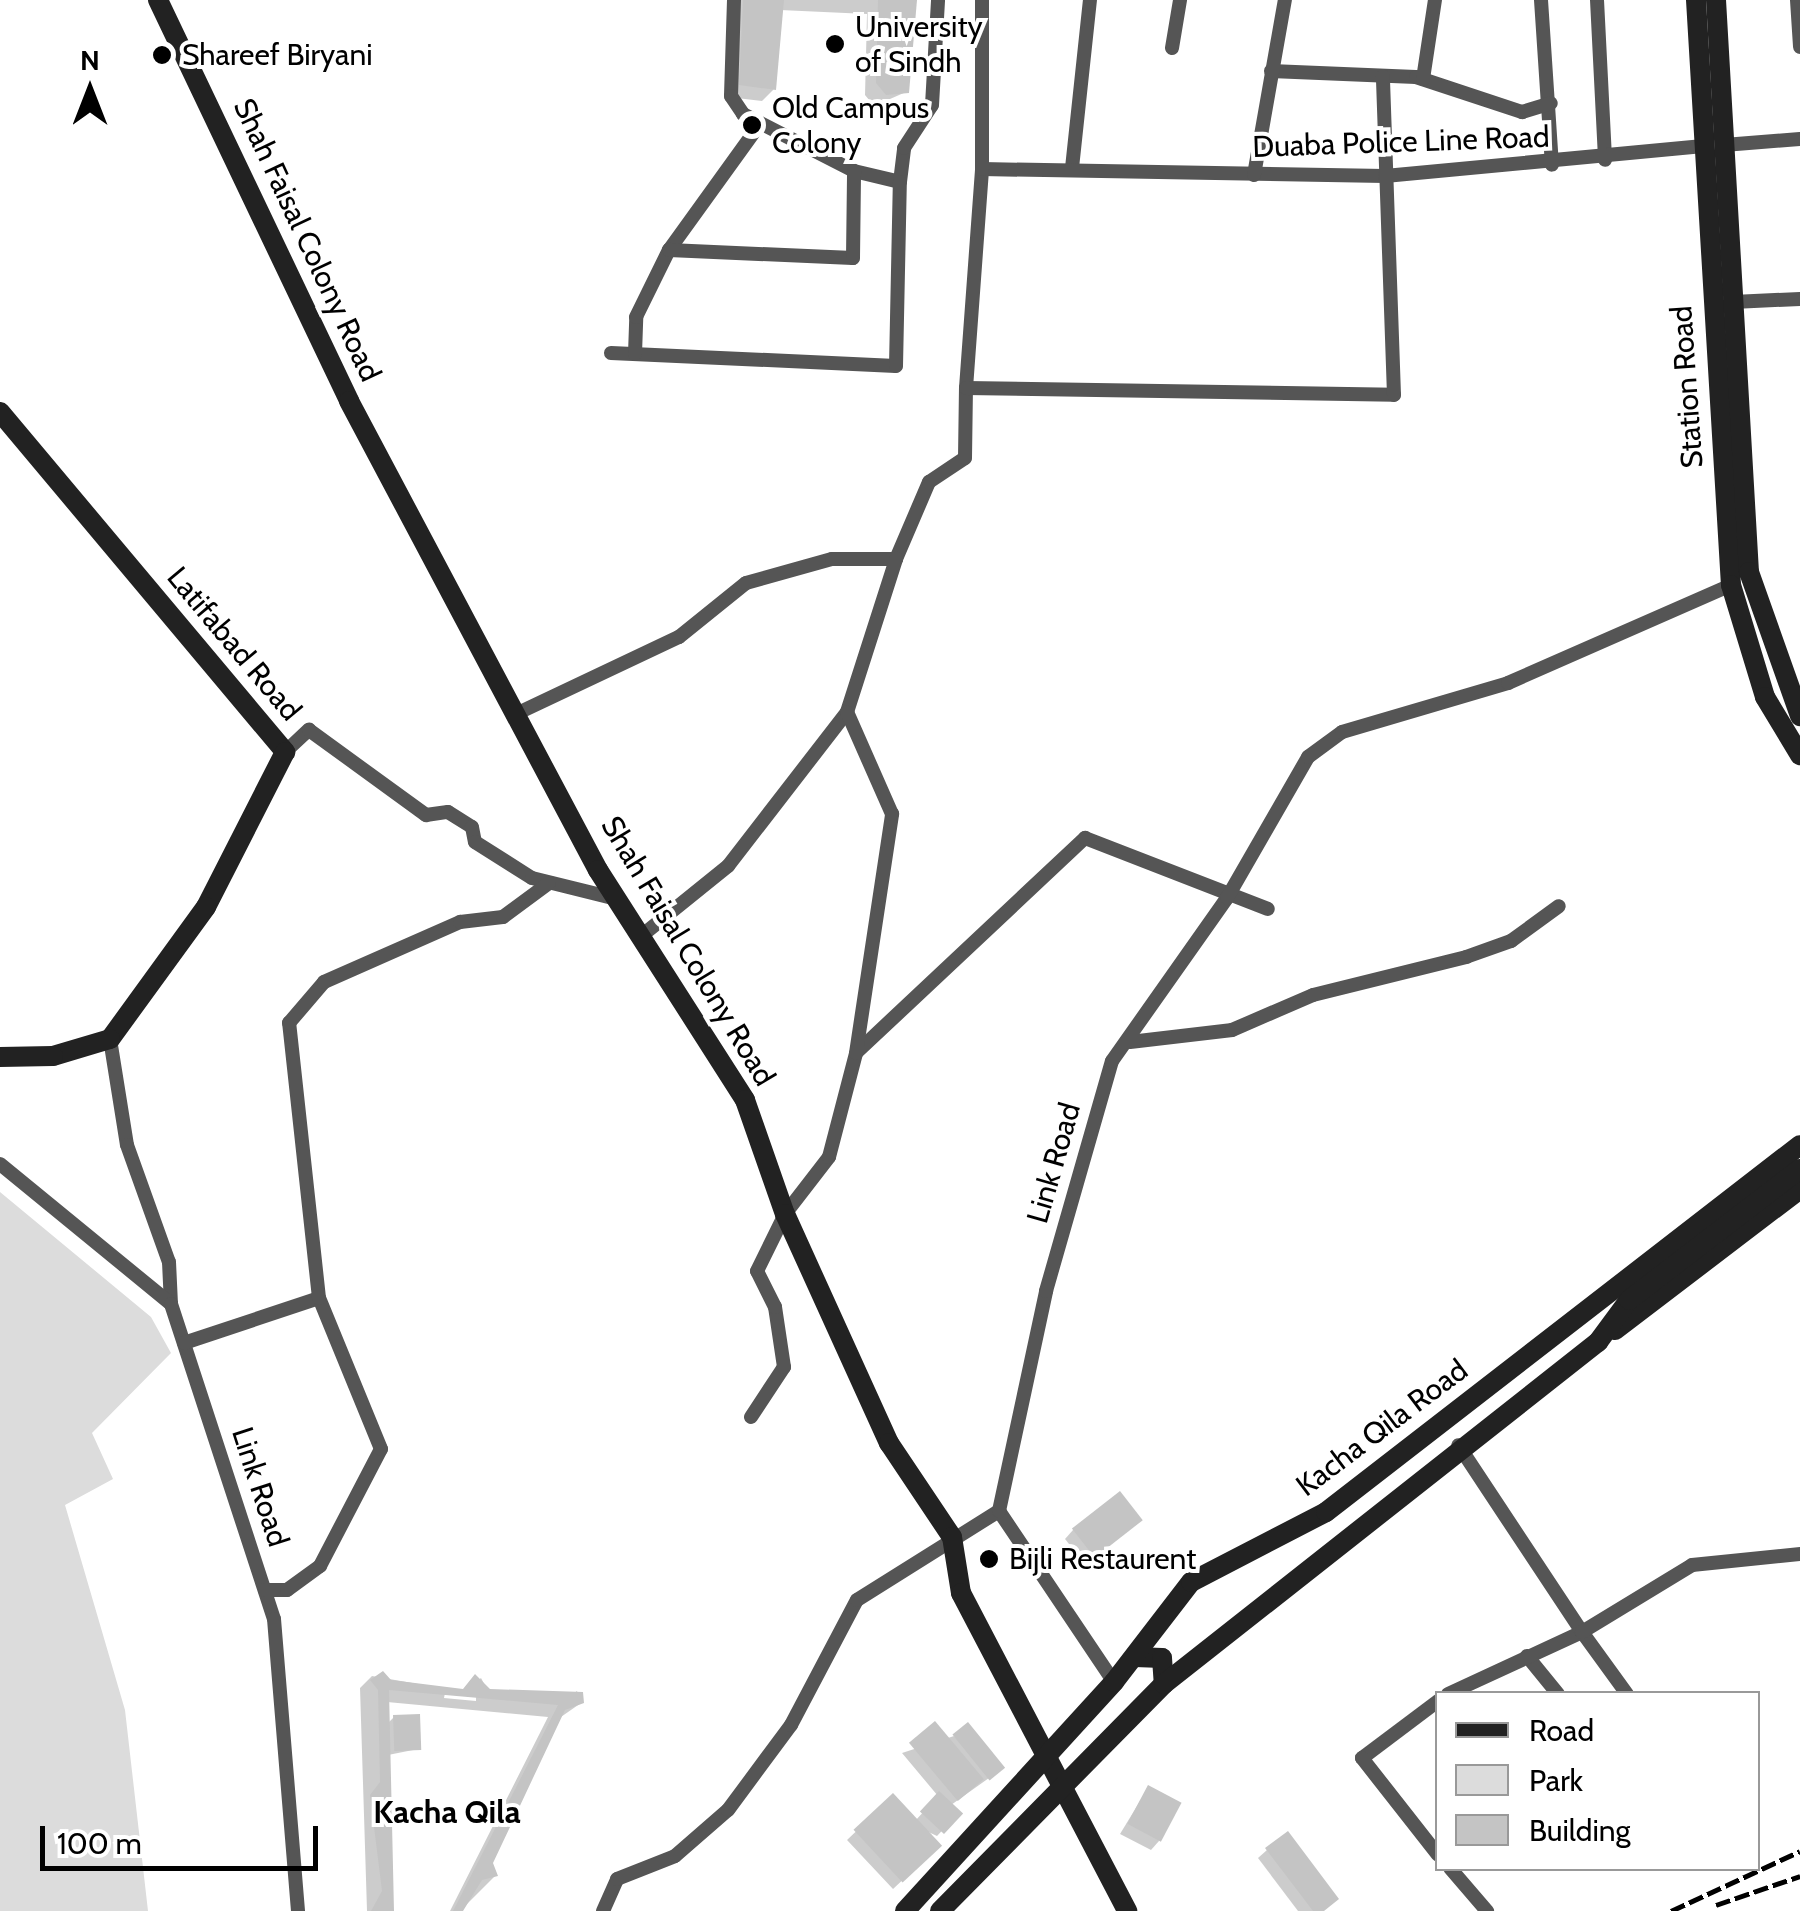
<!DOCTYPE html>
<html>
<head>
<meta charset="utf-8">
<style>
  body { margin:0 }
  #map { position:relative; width:1800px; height:1911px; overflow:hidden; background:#fff; font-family:Cabin,sans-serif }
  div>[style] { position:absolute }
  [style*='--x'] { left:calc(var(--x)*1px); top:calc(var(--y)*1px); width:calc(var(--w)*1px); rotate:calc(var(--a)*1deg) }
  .green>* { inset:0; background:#dcdcdc }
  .shadow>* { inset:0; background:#0003 }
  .building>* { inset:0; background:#c4c4c4; transform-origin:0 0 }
  .street>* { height:14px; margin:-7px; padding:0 7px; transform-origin:7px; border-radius:7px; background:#555 }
  .secondary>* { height:20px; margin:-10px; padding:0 10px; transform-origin:10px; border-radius:10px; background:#222 }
  .rail>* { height:5px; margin-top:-2.5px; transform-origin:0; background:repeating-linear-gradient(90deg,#000 0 15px,transparent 0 20px) }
  .dots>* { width:28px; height:28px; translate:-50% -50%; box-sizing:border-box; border:5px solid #fff; border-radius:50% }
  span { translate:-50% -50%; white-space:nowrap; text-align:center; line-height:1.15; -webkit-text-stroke:8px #fff; paint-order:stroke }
  .poi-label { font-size:30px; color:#000 }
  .left { translate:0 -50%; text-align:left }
  .street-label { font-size:30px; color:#000 }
  .neighbourhood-label { font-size:32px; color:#000; font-weight:700 }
  .legend { position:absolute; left:1435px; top:1691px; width:325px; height:180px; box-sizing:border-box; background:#fff; border:2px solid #999; margin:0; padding:12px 18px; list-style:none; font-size:30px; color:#000 }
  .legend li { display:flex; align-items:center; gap:20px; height:50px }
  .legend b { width:50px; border:2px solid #999 }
  .north { position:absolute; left:40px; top:40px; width:100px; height:100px; -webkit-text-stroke:8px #fff; paint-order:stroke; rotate:0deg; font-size:28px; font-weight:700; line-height:40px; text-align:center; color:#000 }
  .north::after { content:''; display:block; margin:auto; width:35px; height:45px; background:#000; clip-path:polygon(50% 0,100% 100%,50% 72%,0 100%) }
  .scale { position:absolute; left:40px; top:1826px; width:278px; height:45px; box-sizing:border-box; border:5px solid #000; border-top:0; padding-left:12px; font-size:30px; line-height:35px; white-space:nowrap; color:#000; -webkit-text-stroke:8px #fff; paint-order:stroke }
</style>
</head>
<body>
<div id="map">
  <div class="green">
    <i style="clip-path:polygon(0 1192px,151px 1317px,171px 1353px,92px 1433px,113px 1479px,65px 1505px,125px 1710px,148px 1911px,0 1911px)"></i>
  </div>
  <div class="shadow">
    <i style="clip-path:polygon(736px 0,912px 0,906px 92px,874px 106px,865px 95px,867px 14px,780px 10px,774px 89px,762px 101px,728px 97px)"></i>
    <i style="clip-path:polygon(1131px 1528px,1085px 1564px,1065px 1539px,1073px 1530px)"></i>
    <i style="clip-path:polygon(evenodd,372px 1676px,464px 1692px,481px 1678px,488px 1691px,563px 1701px,577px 1691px,581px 1703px,558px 1719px,490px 1863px,495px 1876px,460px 1911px,450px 1911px,548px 1717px,387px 1702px,387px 1724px,394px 1717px,418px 1749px,388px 1755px,389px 1911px,367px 1911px,360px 1688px,372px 1676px,445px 1693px,476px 1696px,476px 1701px,444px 1698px,445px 1693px)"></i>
    <i style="clip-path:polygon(954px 1736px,996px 1773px,951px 1805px,959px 1813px,937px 1836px,924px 1830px,939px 1846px,893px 1889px,847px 1840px,892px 1797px,915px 1821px,938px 1796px,902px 1753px)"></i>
    <i style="clip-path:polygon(1148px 1788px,1159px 1841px,1151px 1850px,1120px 1834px)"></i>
    <i style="clip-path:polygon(1267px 1850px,1323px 1911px,1298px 1911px,1258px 1858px)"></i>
  </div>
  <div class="building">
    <i style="clip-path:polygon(743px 0,784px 0,776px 90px,739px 85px)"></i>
    <i style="clip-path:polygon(878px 0,917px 0,909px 93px,886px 95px,876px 83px)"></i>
    <i style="left:1120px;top:1491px;width:37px;height:61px;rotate:52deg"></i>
    <i style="clip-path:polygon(383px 1671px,391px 1680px,463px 1689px,475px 1674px,490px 1689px,583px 1692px,584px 1703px,565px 1710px,493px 1863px,498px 1876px,482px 1880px,463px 1911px,453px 1911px,558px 1705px,389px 1690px,394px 1911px,371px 1911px,382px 1891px,370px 1795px,380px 1782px,378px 1690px,370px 1680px)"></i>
    <i style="left:420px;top:1714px;width:36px;height:27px;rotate:88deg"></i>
    <i style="left:935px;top:1721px;width:76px;height:34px;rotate:50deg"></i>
    <i style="left:968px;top:1722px;width:59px;height:20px;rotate:51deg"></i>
    <i style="left:1148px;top:1785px;width:38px;height:44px;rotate:28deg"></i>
    <i style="left:939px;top:1791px;width:33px;height:28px;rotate:43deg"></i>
    <i style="left:893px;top:1793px;width:72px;height:54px;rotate:47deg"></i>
    <i style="clip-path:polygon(1288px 1831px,1339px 1899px,1324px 1911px,1313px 1911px,1265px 1848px)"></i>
  </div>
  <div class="street">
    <i style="--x:734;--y:0;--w:96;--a:91.8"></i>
    <i style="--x:731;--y:96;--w:22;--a:56"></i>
    <i style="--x:743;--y:114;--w:125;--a:27.2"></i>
    <i style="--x:854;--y:171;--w:47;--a:13.4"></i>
    <i style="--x:900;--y:182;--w:34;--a:-83"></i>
    <i style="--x:904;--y:148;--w:51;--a:-56.9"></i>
    <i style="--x:932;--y:105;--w:105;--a:-86.7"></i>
    <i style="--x:1541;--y:0;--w:165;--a:86.2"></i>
    <i style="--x:1597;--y:0;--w:160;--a:87.1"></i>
    <i style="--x:1797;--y:0;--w:47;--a:86.3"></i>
    <i style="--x:1172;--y:48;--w:49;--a:-80.5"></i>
    <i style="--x:1271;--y:71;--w:145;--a:2.4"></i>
    <i style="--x:1416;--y:77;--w:112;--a:18.3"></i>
    <i style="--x:1522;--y:112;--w:30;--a:-17"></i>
    <i style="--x:1423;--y:79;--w:80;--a:-81.4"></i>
    <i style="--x:1724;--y:145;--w:76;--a:-4.5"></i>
    <i style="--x:1072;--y:168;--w:169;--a:-83.9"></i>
    <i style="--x:982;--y:169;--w:403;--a:1"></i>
    <i style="--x:1385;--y:176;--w:317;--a:-5.4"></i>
    <i style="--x:1254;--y:175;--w:178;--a:-80"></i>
    <i style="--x:669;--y:250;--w:155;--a:-54.2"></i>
    <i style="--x:1733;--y:302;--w:67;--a:-2.6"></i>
    <i style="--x:611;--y:353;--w:285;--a:2.6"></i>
    <i style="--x:896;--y:366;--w:184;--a:-88.8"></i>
    <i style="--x:635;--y:354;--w:37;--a:-88"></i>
    <i style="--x:636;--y:317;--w:75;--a:-63.8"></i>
    <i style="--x:669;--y:250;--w:184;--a:2.5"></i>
    <i style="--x:853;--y:258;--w:87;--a:-89.3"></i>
    <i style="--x:966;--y:388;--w:220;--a:-85.8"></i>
    <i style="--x:982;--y:169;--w:169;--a:-90"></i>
    <i style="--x:518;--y:713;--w:178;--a:-25.3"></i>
    <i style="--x:679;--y:637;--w:86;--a:-38.9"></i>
    <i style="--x:746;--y:583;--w:89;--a:-15.6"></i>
    <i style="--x:832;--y:559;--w:64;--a:0"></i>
    <i style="--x:896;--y:559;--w:84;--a:-66.8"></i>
    <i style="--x:929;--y:482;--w:43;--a:-33.7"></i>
    <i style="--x:965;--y:458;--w:70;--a:-89.2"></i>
    <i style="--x:966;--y:388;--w:428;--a:0.9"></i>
    <i style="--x:1394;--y:395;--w:319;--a:-92"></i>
    <i style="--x:285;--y:752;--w:33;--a:-43"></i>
    <i style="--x:309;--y:730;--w:145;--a:36"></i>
    <i style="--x:426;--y:815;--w:22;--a:-8"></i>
    <i style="--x:448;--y:812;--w:28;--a:32"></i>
    <i style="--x:472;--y:827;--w:15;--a:79"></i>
    <i style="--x:475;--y:842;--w:67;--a:32.3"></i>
    <i style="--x:532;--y:878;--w:88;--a:13.9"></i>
    <i style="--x:645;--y:933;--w:107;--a:-38.9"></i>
    <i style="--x:728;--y:866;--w:195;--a:-52.3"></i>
    <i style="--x:847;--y:712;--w:161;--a:-72.2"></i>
    <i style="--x:110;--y:1039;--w:107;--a:80.9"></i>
    <i style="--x:127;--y:1145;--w:124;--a:70.3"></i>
    <i style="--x:169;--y:1262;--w:42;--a:87.3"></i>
    <i style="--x:1130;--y:1042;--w:103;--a:-6.7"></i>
    <i style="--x:1232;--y:1030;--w:88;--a:-23.4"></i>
    <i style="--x:1313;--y:995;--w:158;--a:-13.9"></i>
    <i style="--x:1466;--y:957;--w:48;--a:-19.6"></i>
    <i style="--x:1511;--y:941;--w:59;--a:-36.1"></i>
    <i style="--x:857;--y:1052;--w:313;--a:-43.2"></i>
    <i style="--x:1085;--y:838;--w:196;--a:21.2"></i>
    <i style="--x:0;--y:1164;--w:221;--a:39.3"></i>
    <i style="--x:171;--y:1304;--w:331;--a:71.9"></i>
    <i style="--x:274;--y:1619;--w:293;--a:85.3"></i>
    <i style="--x:184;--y:1343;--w:142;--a:-18.4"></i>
    <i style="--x:751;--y:1417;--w:60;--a:-56.6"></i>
    <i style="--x:784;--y:1367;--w:61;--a:-98.5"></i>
    <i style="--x:775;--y:1307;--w:40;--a:-116.6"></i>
    <i style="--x:757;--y:1271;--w:64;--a:-63.8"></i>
    <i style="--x:785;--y:1214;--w:72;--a:-52.3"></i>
    <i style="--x:829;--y:1157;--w:107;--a:-75.4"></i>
    <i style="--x:856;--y:1053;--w:242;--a:-81.4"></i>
    <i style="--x:892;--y:814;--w:111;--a:-113.8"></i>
    <i style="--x:999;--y:1511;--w:206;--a:56.1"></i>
    <i style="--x:265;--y:1590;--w:22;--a:0"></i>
    <i style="--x:287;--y:1590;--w:41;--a:-36"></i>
    <i style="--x:320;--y:1566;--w:132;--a:-62.5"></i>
    <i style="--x:381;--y:1449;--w:163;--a:-112.3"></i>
    <i style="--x:319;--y:1298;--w:277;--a:-96.2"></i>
    <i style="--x:289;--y:1023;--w:54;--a:-49.5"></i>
    <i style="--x:324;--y:982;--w:149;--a:-23.8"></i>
    <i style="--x:460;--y:922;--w:43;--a:-6.6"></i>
    <i style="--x:503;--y:917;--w:57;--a:-36.5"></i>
    <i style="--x:1527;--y:1656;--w:49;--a:50.8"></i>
    <i style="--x:1448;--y:1694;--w:148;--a:-24.8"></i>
    <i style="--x:1582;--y:1632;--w:224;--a:-123.5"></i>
    <i style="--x:1627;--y:1694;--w:77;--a:-126"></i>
    <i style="--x:1582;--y:1632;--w:129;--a:-31.3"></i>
    <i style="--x:1692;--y:1565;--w:109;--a:-5.8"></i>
    <i style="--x:1438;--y:1701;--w:95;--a:143.1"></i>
    <i style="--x:1362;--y:1758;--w:123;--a:51.9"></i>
    <i style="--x:1450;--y:1868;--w:57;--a:49.3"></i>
    <i style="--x:603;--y:1911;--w:35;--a:-66"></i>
    <i style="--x:617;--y:1879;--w:62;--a:-21.6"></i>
    <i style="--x:675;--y:1856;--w:70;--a:-41"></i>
    <i style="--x:728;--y:1810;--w:106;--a:-53.5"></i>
    <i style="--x:791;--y:1725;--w:141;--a:-62.2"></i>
    <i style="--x:857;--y:1600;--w:168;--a:-32.1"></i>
    <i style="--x:999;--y:1511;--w:225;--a:-77.9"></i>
    <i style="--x:1046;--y:1291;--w:239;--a:-74"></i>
    <i style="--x:1112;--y:1061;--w:199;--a:-54.8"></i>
    <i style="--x:1227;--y:898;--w:163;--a:-60.1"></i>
    <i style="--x:1308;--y:757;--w:42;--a:-36.3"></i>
    <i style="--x:1342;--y:732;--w:173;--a:-16.4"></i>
    <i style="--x:1508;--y:683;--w:244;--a:-23.7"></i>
  </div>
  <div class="secondary">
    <i style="--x:158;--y:0;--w:444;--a:64.5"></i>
    <i style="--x:349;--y:401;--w:531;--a:62.04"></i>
    <i style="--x:598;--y:870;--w:273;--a:57.4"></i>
    <i style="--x:745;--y:1100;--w:121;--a:70.7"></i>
    <i style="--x:785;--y:1214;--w:252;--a:65.6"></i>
    <i style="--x:889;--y:1443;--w:113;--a:56.2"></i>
    <i style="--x:952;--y:1537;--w:57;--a:80.9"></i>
    <i style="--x:961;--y:1593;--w:359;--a:62.4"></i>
    <i style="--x:1696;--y:0;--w:586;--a:86.58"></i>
    <i style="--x:1731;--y:585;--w:117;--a:73.1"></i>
    <i style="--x:1765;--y:697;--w:68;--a:58.9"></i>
    <i style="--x:1716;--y:0;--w:573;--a:86.7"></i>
    <i style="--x:1749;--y:572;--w:153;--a:70.5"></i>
    <i style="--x:0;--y:412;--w:444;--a:50"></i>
    <i style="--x:285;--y:752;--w:174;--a:117"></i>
    <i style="--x:206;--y:907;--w:163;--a:126"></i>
    <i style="--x:110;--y:1039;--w:59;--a:163.4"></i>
    <i style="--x:53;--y:1056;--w:53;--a:178.9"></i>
    <i style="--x:1615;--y:1330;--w:233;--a:-37.3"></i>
    <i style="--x:1135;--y:1657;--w:27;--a:2"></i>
    <i style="--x:1162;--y:1658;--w:26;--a:86"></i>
    <i style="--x:905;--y:1911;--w:310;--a:-47.6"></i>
    <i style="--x:1114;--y:1682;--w:126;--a:-52.4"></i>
    <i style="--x:1191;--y:1582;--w:152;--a:-27.4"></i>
    <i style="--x:1326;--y:1512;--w:599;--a:-37.75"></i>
    <i style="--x:940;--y:1911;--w:319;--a:-45.4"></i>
    <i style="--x:1164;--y:1684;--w:553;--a:-38.24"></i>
    <i style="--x:1598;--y:1342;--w:52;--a:-53.6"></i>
    <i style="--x:1629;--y:1300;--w:215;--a:-37.5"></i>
  </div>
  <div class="rail">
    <i style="--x:1716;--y:1905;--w:89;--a:-19"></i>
    <i style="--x:1671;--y:1911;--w:142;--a:-24.9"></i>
  </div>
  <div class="dots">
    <i style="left:835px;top:44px;background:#000"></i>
    <i style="left:162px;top:55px;background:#000"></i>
    <i style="left:752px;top:125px;background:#000"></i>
    <i style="left:989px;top:1559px;background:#000"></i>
  </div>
  <div class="poi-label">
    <span class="left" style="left:855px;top:44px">University<br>of Sindh</span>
    <span class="left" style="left:182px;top:55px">Shareef Biryani</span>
    <span class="left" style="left:772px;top:125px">Old Campus<br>Colony</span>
    <span class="left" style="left:1009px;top:1559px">Bijli Restaurent</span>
  </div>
  <div class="street-label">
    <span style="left:1401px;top:142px;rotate:-2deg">Duaba Police Line Road</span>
    <span style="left:307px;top:240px;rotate:65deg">Shah Faisal Colony Road</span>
    <span style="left:1687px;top:387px;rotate:-94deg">Station Road</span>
    <span style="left:234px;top:644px;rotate:50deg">Latifabad Road</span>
    <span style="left:688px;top:951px;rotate:59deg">Shah Faisal Colony Road</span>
    <span style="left:1054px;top:1163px;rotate:-74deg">Link Road</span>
    <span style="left:1382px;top:1428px;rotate:-37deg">Kacha Qila Road</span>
    <span style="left:260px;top:1487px;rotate:72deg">Link Road</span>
  </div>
  <div class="neighbourhood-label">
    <span style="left:447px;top:1812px">Kacha Qila</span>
  </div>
  <ul class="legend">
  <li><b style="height:12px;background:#222"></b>Road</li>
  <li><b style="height:28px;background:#dcdcdc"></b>Park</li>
  <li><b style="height:28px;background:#c4c4c4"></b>Building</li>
  </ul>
  <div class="north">N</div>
  <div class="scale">100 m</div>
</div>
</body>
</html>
